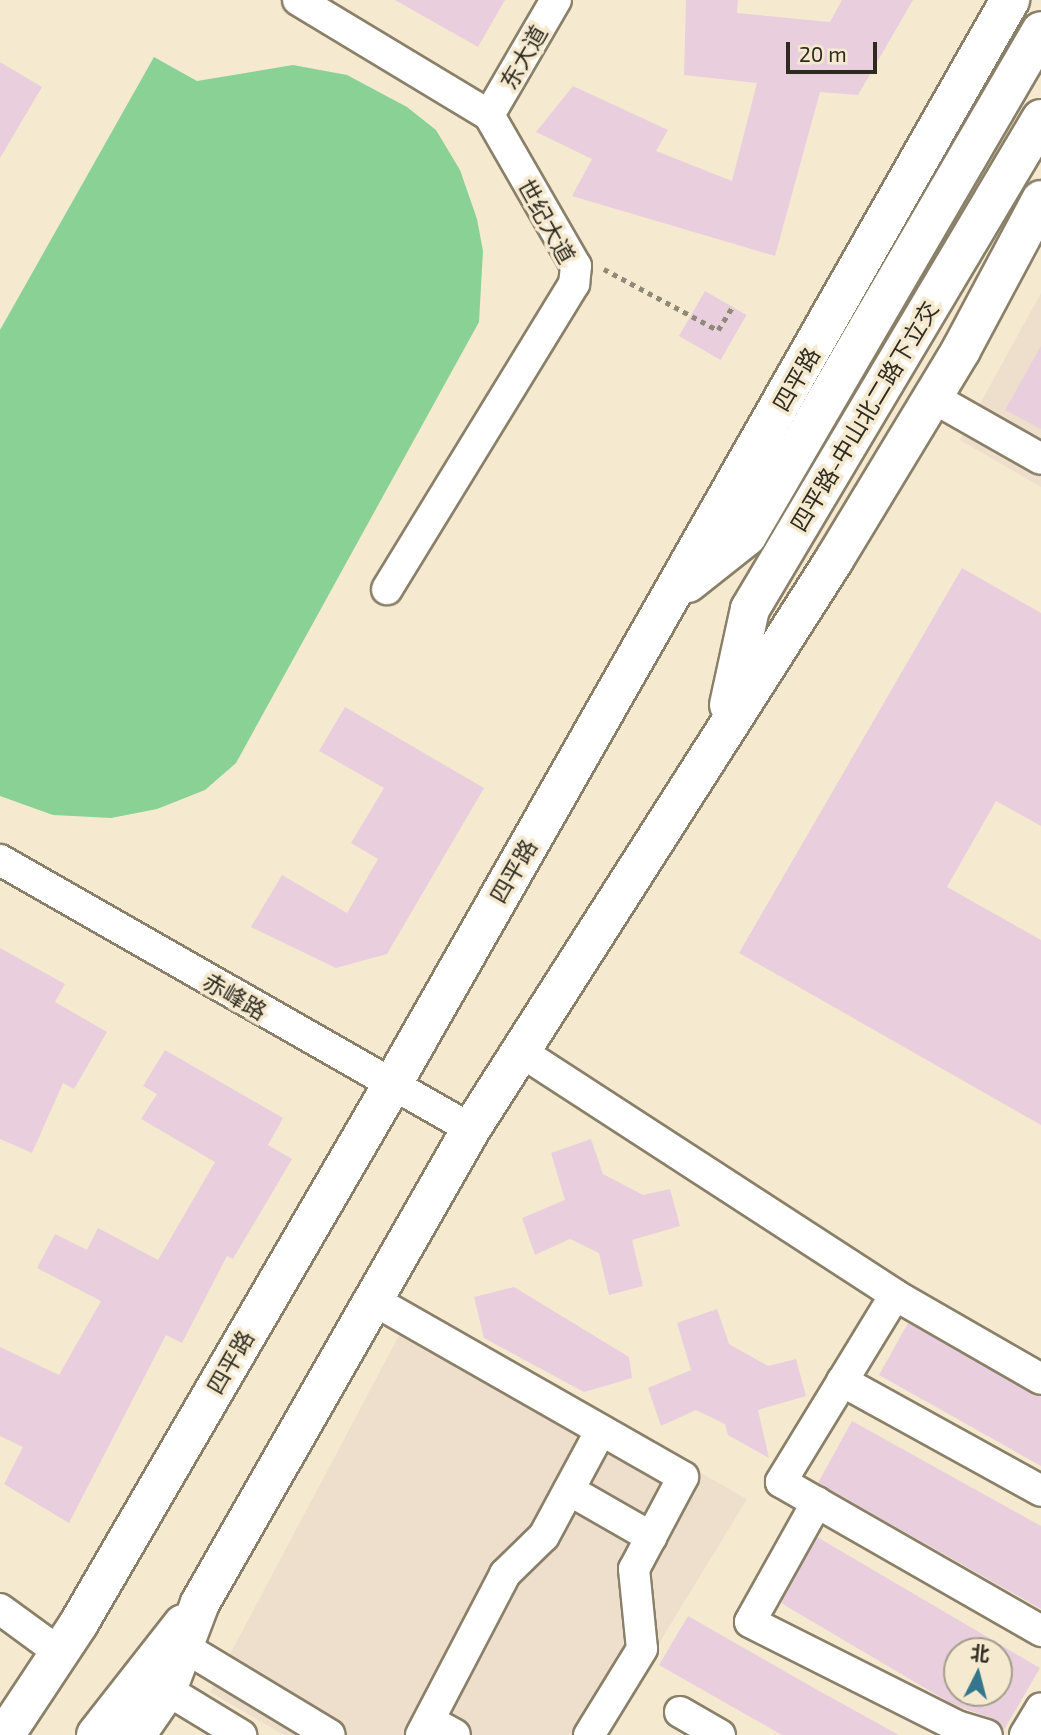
<!DOCTYPE html>
<html>
<head>
<meta charset="utf-8">
<style>
  body { margin:0 }
  #map { position:relative; width:1041px; height:1735px; overflow:hidden; background:#f5ead0; font-family:"Exo 2","Noto Sans SC",sans-serif }
  div>[style] { position:absolute }
  [style*='--x'] { left:calc(var(--x)*1px); top:calc(var(--y)*1px); width:calc(var(--w)*1px); rotate:calc(var(--a)*1deg) }
  .commercial>* { inset:0; background:#eedecc }
  .green>* { inset:0; background:#8ad196 }
  .building>* { inset:0; background:#e9cede; transform-origin:0 0 }
  .path>* { height:4.5px; margin-top:-2.25px; transform-origin:0; background:repeating-linear-gradient(90deg,#908977 0 5px,transparent 0 10px) }
  .roads { filter:drop-shadow(2px 0 #8a8069) drop-shadow(-2px 0 #8a8069) drop-shadow(0 2px #8a8069) drop-shadow(0 -2px #8a8069) }
  .minor>* { height:30px; margin:-15px; padding:0 15px; transform-origin:15px; border-radius:15px; background:#fff }
  .major>* { height:38px; margin:-19px; padding:0 19px; transform-origin:19px; border-radius:19px; background:#fff }
  span { translate:-50% -50%; white-space:nowrap; text-align:center; line-height:1.15; -webkit-text-stroke:7px #f5ead0; paint-order:stroke }
  .street-label { font-size:23px; color:#2e2a20 }
  .north { position:absolute; left:943px; top:1637px; width:70px; height:70px; box-sizing:border-box; background:#f5ead0; border:2px solid #a59d8a; border-radius:50%; rotate:6deg; font-size:19px; font-weight:700; line-height:28px; text-align:center; color:#2e2a20 }
  .north::after { content:''; display:block; margin:auto; width:24px; height:32px; background:#36768a; clip-path:polygon(50% 0,100% 100%,50% 72%,0 100%) }
  .scale { position:absolute; left:786px; top:42px; width:91px; height:32px; box-sizing:border-box; border:4px solid #2e2a20; border-top:0; padding-left:9px; font-size:21px; line-height:24px; white-space:nowrap; color:#2e2a20; -webkit-text-stroke:5px #f5ead0; paint-order:stroke }
</style>
</head>
<body>
<div id="map">
  <div class="commercial">
    <i style="clip-path:polygon(1041px 293px,1041px 487px,960px 440px)"></i>
    <i style="clip-path:polygon(412px 1311px,747px 1499px,603px 1735px,284px 1735px,210px 1692px)"></i>
  </div>
  <div class="green">
    <i style="clip-path:polygon(154px 57px,197px 81px,293px 65px,347px 75px,407px 107px,436px 130px,460px 170px,477px 219px,483px 251px,479px 322px,236px 763px,205px 790px,157px 809px,111px 818px,53px 815px,0 796px,0 330px)"></i>
  </div>
  <div class="building">
    <i style="clip-path:polygon(395px 0,505px 0,478px 47px)"></i>
    <i style="clip-path:polygon(686px 0,738px 0,737px 13px,830px 22px,842px 0,913px 0,858px 95px,820px 92px,775px 256px,572px 196px,592px 159px,536px 132px,573px 86px,668px 130px,656px 151px,732px 181px,757px 83px,684px 75px)"></i>
    <i style="clip-path:polygon(0 62px,42px 87px,0 158px)"></i>
    <i style="left:705px;top:291px;width:48px;height:52px;rotate:30deg"></i>
    <i style="clip-path:polygon(1041px 346px,1041px 429px,1005px 410px)"></i>
    <i style="clip-path:polygon(962px 568px,1041px 613px,1041px 826px,996px 801px,947px 887px,1041px 940px,1041px 1125px,739px 953px)"></i>
    <i style="clip-path:polygon(345px 707px,484px 788px,387px 954px,336px 968px,251px 927px,282px 875px,347px 913px,378px 859px,351px 843px,384px 788px,319px 751px)"></i>
    <i style="clip-path:polygon(0 948px,65px 984px,55px 1002px,107px 1032px,74px 1089px,63px 1083px,32px 1153px,0 1139px)"></i>
    <i style="clip-path:polygon(165px 1050px,283px 1118px,268px 1145px,292px 1159px,233px 1259px,227px 1256px,182px 1343px,166px 1335px,69px 1523px,4px 1484px,23px 1447px,0 1436px,0 1347px,59px 1375px,101px 1301px,37px 1268px,55px 1234px,87px 1250px,98px 1228px,158px 1260px,215px 1162px,141px 1119px,157px 1094px,143px 1086px)"></i>
    <i style="clip-path:polygon(591px 1139px,603px 1174px,643px 1195px,670px 1189px,680px 1226px,632px 1240px,643px 1286px,609px 1295px,599px 1253px,570px 1239px,535px 1255px,522px 1218px,565px 1200px,551px 1153px)"></i>
    <i style="clip-path:polygon(514px 1287px,629px 1357px,632px 1378px,584px 1392px,484px 1338px,474px 1297px)"></i>
    <i style="clip-path:polygon(717px 1309px,729px 1344px,768px 1366px,796px 1359px,806px 1396px,758px 1410px,769px 1458px,728px 1435px,725px 1424px,696px 1410px,661px 1426px,648px 1388px,691px 1370px,677px 1323px)"></i>
    <i style="clip-path:polygon(908px 1323px,1041px 1396px,1041px 1466px,879px 1375px)"></i>
    <i style="clip-path:polygon(852px 1421px,1041px 1526px,1041px 1609px,818px 1483px)"></i>
    <i style="clip-path:polygon(evenodd,817px 1537px,1040px 1668px,1004px 1730px,993px 1719px,952px 1704px,781px 1603px,817px 1537px,957px 1651px,999px 1651px,999px 1693px,957px 1693px,957px 1651px)"></i>
    <i style="clip-path:polygon(688px 1616px,812px 1687px,899px 1735px,782px 1735px,659px 1665px)"></i>
  </div>
  <div class="path">
    <i style="--x:604;--y:269;--w:129;--a:28.2"></i>
    <i style="--x:718;--y:330;--w:28;--a:-58"></i>
  </div>
  <div class="roads">
    <div class="minor">
      <i style="--x:298;--y:0;--w:223;--a:31.1"></i>
      <i style="--x:489;--y:115;--w:174;--a:60.1"></i>
      <i style="--x:576;--y:266;--w:18;--a:96"></i>
      <i style="--x:574;--y:284;--w:358;--a:121.5"></i>
      <i style="--x:489;--y:115;--w:133;--a:-59.8"></i>
      <i style="--x:932;--y:397;--w:125;--a:29.6"></i>
      <i style="--x:0;--y:860;--w:542;--a:29.73"></i>
      <i style="--x:523;--y:1053;--w:444;--a:33"></i>
      <i style="--x:895;--y:1295;--w:168;--a:29.9"></i>
      <i style="--x:895;--y:1295;--w:219;--a:121.4"></i>
      <i style="--x:781;--y:1482;--w:300;--a:29.8"></i>
      <i style="--x:373;--y:1300;--w:357;--a:29.7"></i>
      <i style="--x:683;--y:1477;--w:104;--a:118"></i>
      <i style="--x:634;--y:1569;--w:80;--a:84.3"></i>
      <i style="--x:642;--y:1649;--w:101;--a:121.6"></i>
      <i style="--x:842;--y:1381;--w:227;--a:28.9"></i>
      <i style="--x:569;--y:1490;--w:95;--a:29.8"></i>
      <i style="--x:817;--y:1502;--w:137;--a:119.2"></i>
      <i style="--x:750;--y:1622;--w:232;--a:26.7"></i>
      <i style="--x:957;--y:1726;--w:31;--a:17"></i>
      <i style="--x:0;--y:1609;--w:73;--a:36.1"></i>
      <i style="--x:184;--y:1647;--w:170;--a:31.1"></i>
      <i style="--x:167;--y:1690;--w:87;--a:31.3"></i>
      <i style="--x:680;--y:1712;--w:46;--a:29.9"></i>
      <i style="--x:432;--y:1722;--w:26;--a:29"></i>
      <i style="--x:421;--y:1735;--w:182;--a:-62.4"></i>
      <i style="--x:505;--y:1574;--w:54;--a:-44.3"></i>
      <i style="--x:544;--y:1536;--w:120;--a:-61.7"></i>
      <i style="--x:1025;--y:1735;--w:31;--a:-59"></i>
    </div>
    <div class="major">
      <i style="--x:688;--y:583;--w:75;--a:-38.5"></i>
      <i style="--x:747;--y:536;--w:584;--a:-59.79"></i>
      <i style="--x:729;--y:705;--w:98;--a:-77.7"></i>
      <i style="--x:750;--y:609;--w:570;--a:-59.29"></i>
      <i style="--x:5;--y:1735;--w:134;--a:-56.5"></i>
      <i style="--x:79;--y:1623;--w:622;--a:-59.81"></i>
      <i style="--x:392;--y:1085;--w:1249;--a:-60.33"></i>
      <i style="--x:96;--y:1735;--w:141;--a:-51.9"></i>
      <i style="--x:136;--y:1735;--w:55;--a:-55.4"></i>
      <i style="--x:167;--y:1690;--w:93;--a:-69.2"></i>
      <i style="--x:200;--y:1603;--w:546;--a:-60.24"></i>
      <i style="--x:471;--y:1129;--w:675;--a:-57.46"></i>
      <i style="--x:834;--y:560;--w:245;--a:-58.8"></i>
      <i style="--x:961;--y:350;--w:170;--a:-61.9"></i>
    </div>
  </div>
  <div class="street-label">
    <span style="left:523px;top:57px;rotate:-60deg">东大道</span>
    <span style="left:547px;top:221px;rotate:61deg">世纪大道</span>
    <span style="left:796px;top:379px;rotate:-60deg">四平路</span>
    <span style="left:864px;top:416px;rotate:-59deg">四平路-中山北二路下立交</span>
    <span style="left:513px;top:871px;rotate:-60deg">四平路</span>
    <span style="left:235px;top:996px;rotate:30deg">赤峰路</span>
    <span style="left:230px;top:1362px;rotate:-60deg">四平路</span>
  </div>
  <div class="north">北</div>
  <div class="scale">20 m</div>
</div>
</body>
</html>
